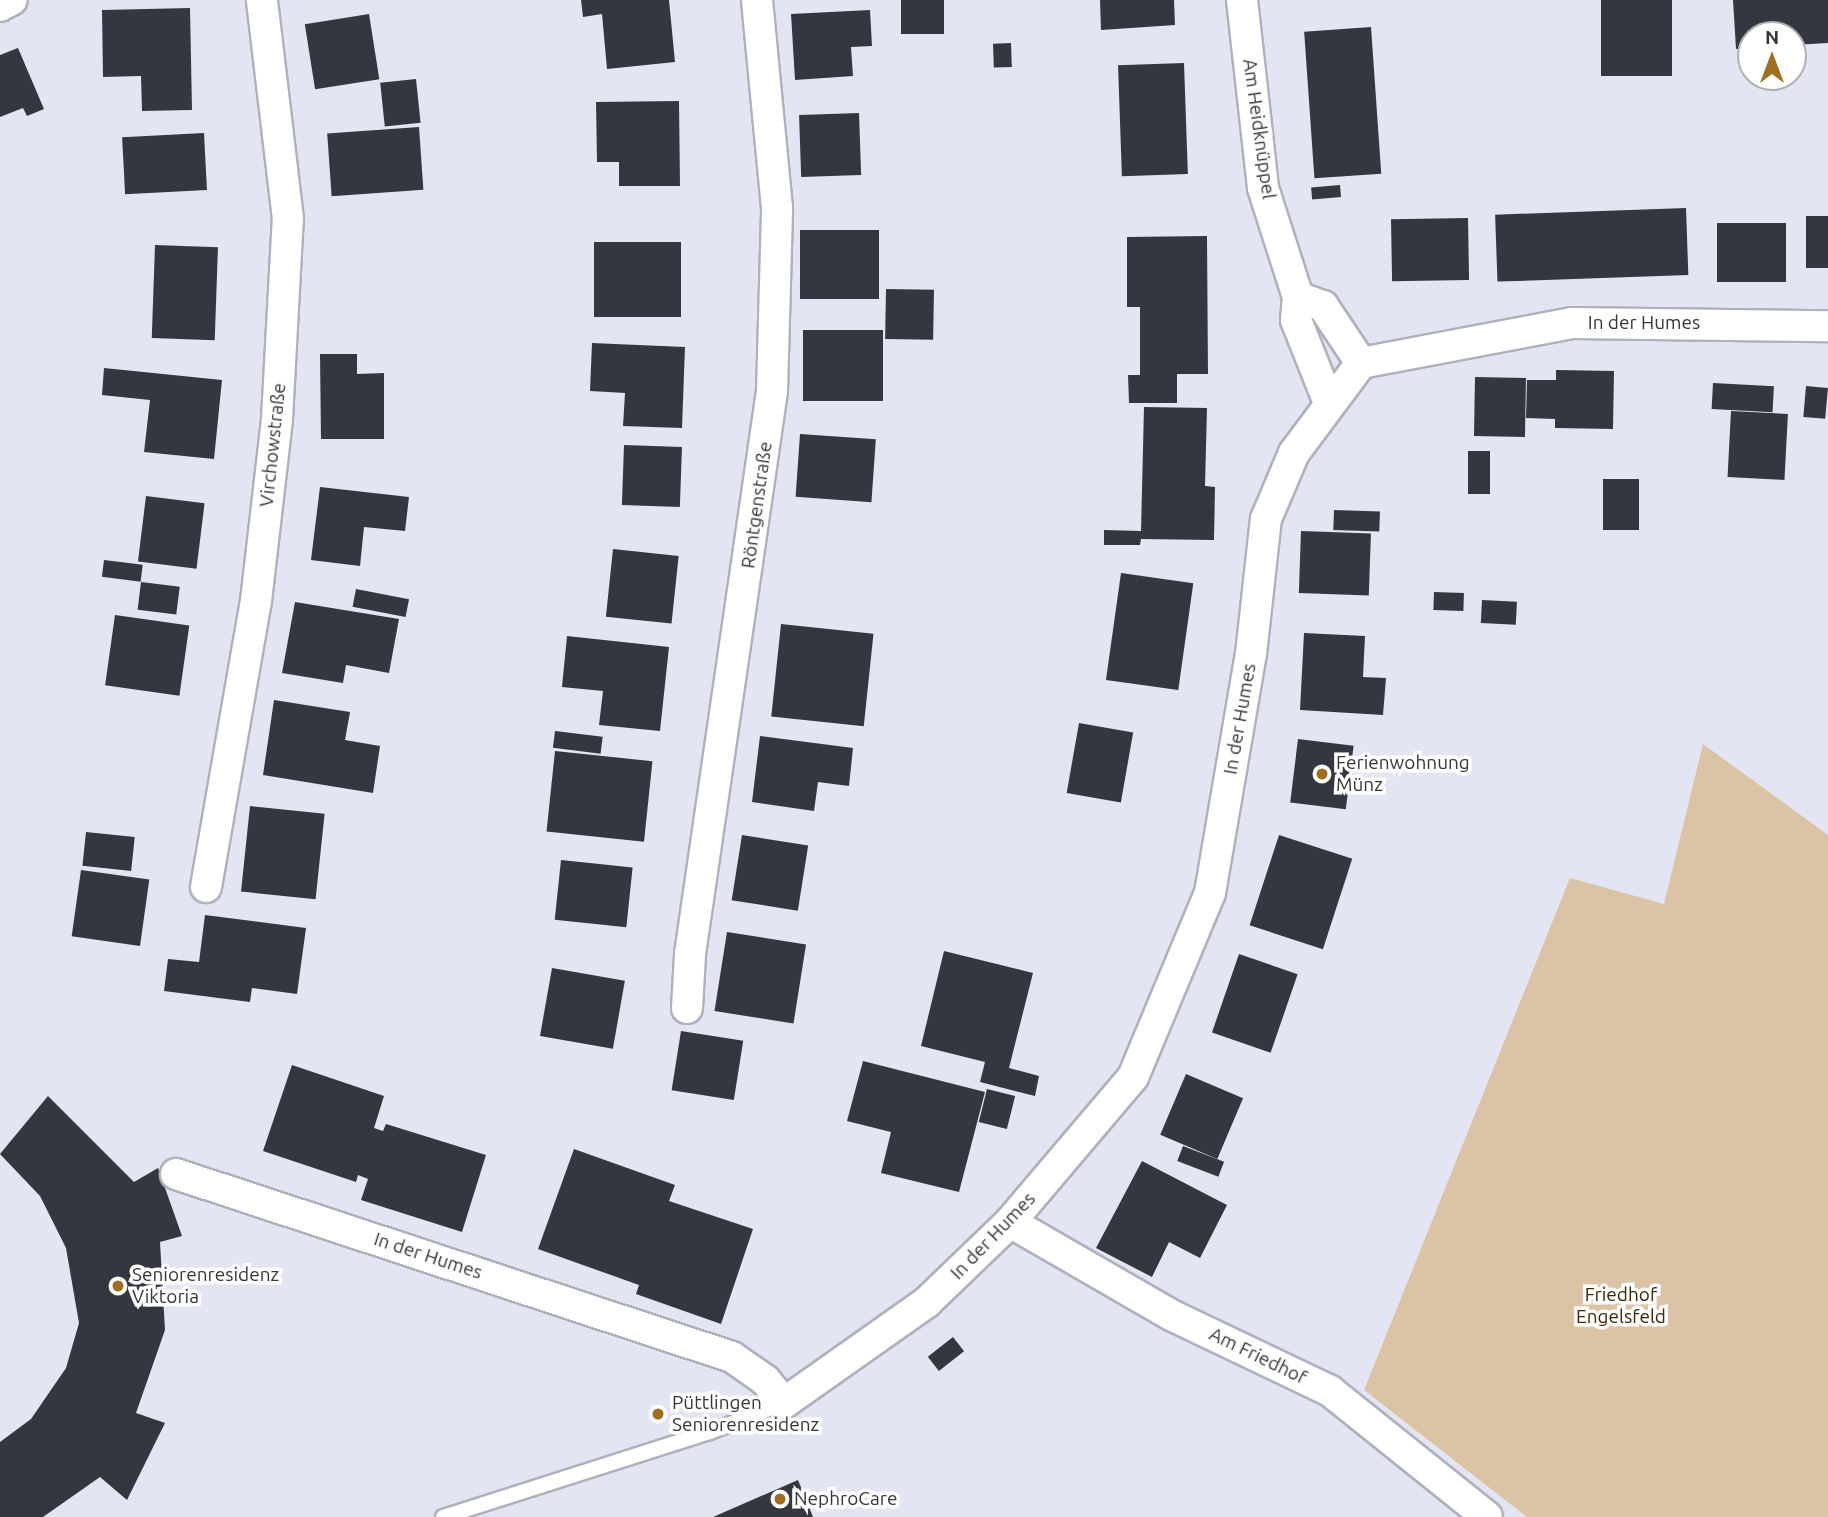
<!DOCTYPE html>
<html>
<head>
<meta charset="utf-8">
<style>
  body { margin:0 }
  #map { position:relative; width:1828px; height:1517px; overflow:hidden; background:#e3e6f2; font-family:Ubuntu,sans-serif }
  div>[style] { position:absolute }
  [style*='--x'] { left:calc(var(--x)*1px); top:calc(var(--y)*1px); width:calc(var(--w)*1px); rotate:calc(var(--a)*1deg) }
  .green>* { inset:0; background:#dbc3a5 }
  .building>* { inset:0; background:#353740; transform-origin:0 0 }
  .roads { filter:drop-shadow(2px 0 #afb1bd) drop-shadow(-2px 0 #afb1bd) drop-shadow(0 2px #afb1bd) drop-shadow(0 -2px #afb1bd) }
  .service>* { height:14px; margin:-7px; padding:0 7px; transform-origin:7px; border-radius:7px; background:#fff }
  .minor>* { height:30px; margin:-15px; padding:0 15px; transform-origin:15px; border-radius:15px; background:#fff }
  .dots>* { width:19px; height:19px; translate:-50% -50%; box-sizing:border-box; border:4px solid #fff; border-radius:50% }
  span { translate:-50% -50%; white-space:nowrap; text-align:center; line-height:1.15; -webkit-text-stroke:7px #fff; paint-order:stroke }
  .street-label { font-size:19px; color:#35363a }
  .poi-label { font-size:19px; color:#35363a }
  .left { translate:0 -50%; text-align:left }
  .park-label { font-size:19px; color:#3a270b }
  .north { position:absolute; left:1737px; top:21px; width:70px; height:70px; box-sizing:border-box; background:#fff; border:2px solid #aeafb0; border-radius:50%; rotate:0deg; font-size:19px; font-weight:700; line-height:28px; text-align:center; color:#35363a }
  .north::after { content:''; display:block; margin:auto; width:24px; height:32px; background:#9e6e22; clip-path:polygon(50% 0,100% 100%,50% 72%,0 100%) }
</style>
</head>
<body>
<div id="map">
  <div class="green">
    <i style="clip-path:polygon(1703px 744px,1828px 835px,1828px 1517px,1527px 1517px,1364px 1390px,1570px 878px,1664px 904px)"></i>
  </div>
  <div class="building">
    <i style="clip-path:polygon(581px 0,669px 0,675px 62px,607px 69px,602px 14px,583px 17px)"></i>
    <i style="left:901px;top:0;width:43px;height:34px"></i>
    <i style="clip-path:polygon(1100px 0,1174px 0,1175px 25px,1101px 30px)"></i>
    <i style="left:1601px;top:0;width:71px;height:76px"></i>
    <i style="clip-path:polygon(1733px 0,1828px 0,1828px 43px,1793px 45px,1793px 35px,1751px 35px,1751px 48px,1736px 49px)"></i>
    <i style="clip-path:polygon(190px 8px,192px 110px,142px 111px,141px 76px,103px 77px,102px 10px)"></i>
    <i style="clip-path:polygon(870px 10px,872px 46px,851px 47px,853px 76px,795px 80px,791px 14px)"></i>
    <i style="left:369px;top:14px;width:66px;height:65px;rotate:81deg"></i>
    <i style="left:1371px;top:27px;width:147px;height:67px;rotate:86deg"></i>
    <i style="left:1011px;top:43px;width:24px;height:18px;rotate:88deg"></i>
    <i style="clip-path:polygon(18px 48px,44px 109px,27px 116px,23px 108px,0 117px,0 55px)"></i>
    <i style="left:1184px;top:63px;width:111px;height:66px;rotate:88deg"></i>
    <i style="left:416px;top:79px;width:44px;height:36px;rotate:84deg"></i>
    <i style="clip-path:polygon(679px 101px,680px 186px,619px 186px,619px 162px,597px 162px,596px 102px)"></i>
    <i style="left:859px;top:113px;width:62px;height:60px;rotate:88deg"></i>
    <i style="left:419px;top:127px;width:63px;height:92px;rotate:86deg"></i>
    <i style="left:204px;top:133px;width:57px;height:82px;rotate:87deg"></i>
    <i style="left:1340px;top:185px;width:12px;height:29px;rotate:85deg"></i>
    <i style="left:1686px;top:208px;width:67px;height:191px;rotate:88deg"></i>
    <i style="left:1806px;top:216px;width:22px;height:52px"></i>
    <i style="left:1468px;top:218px;width:62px;height:77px;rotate:89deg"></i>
    <i style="left:1717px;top:223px;width:69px;height:59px"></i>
    <i style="left:800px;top:230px;width:79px;height:69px"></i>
    <i style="clip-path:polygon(1207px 236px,1208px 374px,1177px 374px,1177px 403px,1129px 403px,1128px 375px,1140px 375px,1140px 307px,1127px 307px,1127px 237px)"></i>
    <i style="left:594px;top:242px;width:87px;height:75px"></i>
    <i style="left:155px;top:245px;width:63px;height:93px;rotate:2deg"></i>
    <i style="left:886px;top:289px;width:48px;height:50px;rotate:1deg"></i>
    <i style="left:803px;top:330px;width:80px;height:71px"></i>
    <i style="clip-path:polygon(592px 343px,685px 347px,682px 428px,623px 426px,625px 393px,590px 391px)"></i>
    <i style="clip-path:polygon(320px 354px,357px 354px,357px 374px,384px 373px,384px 439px,321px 439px)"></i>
    <i style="clip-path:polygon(104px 368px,222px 380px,214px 459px,144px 452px,150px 400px,102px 395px)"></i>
    <i style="clip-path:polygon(1556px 370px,1614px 371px,1613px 429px,1555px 428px,1555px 419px,1526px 418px,1527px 380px,1556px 380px)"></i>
    <i style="left:1475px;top:377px;width:51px;height:59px;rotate:1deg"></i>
    <i style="left:1713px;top:383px;width:61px;height:26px;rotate:3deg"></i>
    <i style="left:1806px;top:386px;width:22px;height:31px;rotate:5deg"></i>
    <i style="clip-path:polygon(1144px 407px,1207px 408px,1205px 486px,1215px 487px,1214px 540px,1141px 539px,1140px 545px,1104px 545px,1104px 530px,1141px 531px)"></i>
    <i style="left:1731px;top:411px;width:57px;height:66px;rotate:3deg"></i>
    <i style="left:800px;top:434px;width:76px;height:63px;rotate:4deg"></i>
    <i style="left:624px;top:445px;width:58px;height:60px;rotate:2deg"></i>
    <i style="left:1468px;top:451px;width:22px;height:43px"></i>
    <i style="left:1603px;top:479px;width:36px;height:51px"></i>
    <i style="clip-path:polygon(320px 487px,409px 497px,405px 531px,364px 527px,360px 566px,311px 560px)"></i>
    <i style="left:146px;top:496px;width:59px;height:66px;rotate:7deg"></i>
    <i style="left:1334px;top:510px;width:46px;height:20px;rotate:2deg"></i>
    <i style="left:1301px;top:531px;width:70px;height:62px;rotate:2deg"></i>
    <i style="left:613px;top:549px;width:66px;height:68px;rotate:6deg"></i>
    <i style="left:104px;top:560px;width:39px;height:17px;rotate:7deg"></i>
    <i style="left:1121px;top:573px;width:73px;height:108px;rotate:8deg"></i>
    <i style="left:141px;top:582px;width:39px;height:28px;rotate:7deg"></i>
    <i style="left:356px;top:589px;width:54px;height:18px;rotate:11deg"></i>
    <i style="left:1434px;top:592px;width:30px;height:18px;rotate:2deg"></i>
    <i style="left:1482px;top:600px;width:35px;height:23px;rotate:3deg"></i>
    <i style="clip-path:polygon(295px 602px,399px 619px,389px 673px,346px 665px,343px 683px,282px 673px)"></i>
    <i style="left:115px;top:615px;width:75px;height:71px;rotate:8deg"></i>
    <i style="left:781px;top:624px;width:93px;height:93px;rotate:6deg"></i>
    <i style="clip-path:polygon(1304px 633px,1365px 636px,1363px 677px,1386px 678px,1383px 715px,1300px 710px)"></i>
    <i style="clip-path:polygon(567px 636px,669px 647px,660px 731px,599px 725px,603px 691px,562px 687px)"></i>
    <i style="clip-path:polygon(274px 700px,350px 712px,345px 740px,380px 746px,373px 793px,263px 775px)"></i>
    <i style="left:1079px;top:723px;width:55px;height:71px;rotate:10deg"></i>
    <i style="left:555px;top:731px;width:48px;height:17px;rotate:7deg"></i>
    <i style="clip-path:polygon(760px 736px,853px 748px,849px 786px,818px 782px,814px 811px,752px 802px)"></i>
    <i style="left:1298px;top:739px;width:56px;height:64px;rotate:7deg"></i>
    <i style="left:555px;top:751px;width:98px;height:81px;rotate:6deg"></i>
    <i style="left:250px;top:806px;width:75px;height:86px;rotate:6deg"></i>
    <i style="left:86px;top:832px;width:49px;height:34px;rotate:6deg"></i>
    <i style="left:742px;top:835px;width:67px;height:66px;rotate:9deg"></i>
    <i style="left:1279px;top:835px;width:77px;height:95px;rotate:18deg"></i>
    <i style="left:561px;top:860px;width:72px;height:60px;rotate:6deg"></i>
    <i style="left:81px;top:870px;width:69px;height:67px;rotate:8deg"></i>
    <i style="clip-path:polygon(205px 915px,306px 928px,297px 994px,252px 988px,250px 1002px,164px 991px,168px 959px,199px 962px)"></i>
    <i style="left:727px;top:932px;width:80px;height:80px;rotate:9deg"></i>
    <i style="clip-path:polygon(944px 951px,1033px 973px,1009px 1068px,1039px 1076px,1035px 1096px,980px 1082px,985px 1062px,921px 1046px)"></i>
    <i style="left:1239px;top:954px;width:62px;height:83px;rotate:19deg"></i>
    <i style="left:552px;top:968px;width:74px;height:69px;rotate:10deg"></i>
    <i style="left:681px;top:1031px;width:63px;height:60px;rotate:9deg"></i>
    <i style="clip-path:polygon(863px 1061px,985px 1092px,959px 1192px,881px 1173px,891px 1132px,847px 1121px)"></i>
    <i style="clip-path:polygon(292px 1065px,384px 1096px,374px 1128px,383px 1131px,386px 1124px,486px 1155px,462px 1232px,361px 1200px,368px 1179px,358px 1175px,356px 1182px,263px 1151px)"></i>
    <i style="left:1186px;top:1074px;width:62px;height:66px;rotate:23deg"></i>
    <i style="left:987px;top:1089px;width:29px;height:34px;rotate:14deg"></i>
    <i style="clip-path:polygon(48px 1096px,134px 1182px,158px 1168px,182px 1236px,160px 1242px,165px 1330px,136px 1413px,165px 1423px,127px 1500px,100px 1477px,43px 1517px,0 1517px,0 1442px,31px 1419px,66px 1368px,79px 1323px,66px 1248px,40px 1196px,0 1154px)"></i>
    <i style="left:1183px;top:1146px;width:44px;height:16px;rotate:21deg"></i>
    <i style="clip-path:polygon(574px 1149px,675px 1185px,669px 1201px,753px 1229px,721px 1324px,636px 1294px,639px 1285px,538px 1249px)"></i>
    <i style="clip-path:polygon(1142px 1161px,1227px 1205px,1200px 1258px,1169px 1242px,1152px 1277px,1096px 1248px)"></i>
    <i style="left:953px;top:1337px;width:18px;height:32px;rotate:52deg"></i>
    <i style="clip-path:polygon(798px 1480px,813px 1517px,713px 1517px)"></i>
  </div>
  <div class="roads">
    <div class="service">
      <i style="--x:443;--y:1517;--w:280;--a:-17.7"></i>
      <i style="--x:710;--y:1432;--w:79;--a:-21.4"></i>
    </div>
    <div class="minor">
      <i style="--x:1242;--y:0;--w:189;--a:83.6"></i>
      <i style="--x:1263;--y:188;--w:114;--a:72.2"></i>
      <i style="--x:1298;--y:297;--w:23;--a:95"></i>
      <i style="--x:1296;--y:320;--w:89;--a:68.3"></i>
      <i style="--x:0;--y:6;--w:13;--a:-27"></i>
      <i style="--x:1298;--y:297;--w:27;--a:20"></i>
      <i style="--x:1323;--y:306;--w:69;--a:56.3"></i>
      <i style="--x:206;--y:887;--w:290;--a:-80.1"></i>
      <i style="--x:256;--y:601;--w:183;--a:-83.4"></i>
      <i style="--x:277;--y:419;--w:200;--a:-86.9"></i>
      <i style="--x:288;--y:219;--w:221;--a:-96.8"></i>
      <i style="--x:687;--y:1008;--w:54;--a:-86.8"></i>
      <i style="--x:690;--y:954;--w:569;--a:-81.71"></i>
      <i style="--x:772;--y:391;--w:183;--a:-88.4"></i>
      <i style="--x:777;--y:208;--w:209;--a:-95.5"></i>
      <i style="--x:176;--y:1174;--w:585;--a:18.22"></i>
      <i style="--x:732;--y:1357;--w:40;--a:34.9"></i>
      <i style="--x:765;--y:1380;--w:30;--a:50"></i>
      <i style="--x:784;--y:1403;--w:175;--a:-35.2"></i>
      <i style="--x:927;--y:1302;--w:115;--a:-43.9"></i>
      <i style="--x:1010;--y:1222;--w:190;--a:-49.7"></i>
      <i style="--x:1133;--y:1077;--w:199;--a:-67.3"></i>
      <i style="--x:1210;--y:893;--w:242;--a:-80.3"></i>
      <i style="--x:1251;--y:654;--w:136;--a:-83.7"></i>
      <i style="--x:1266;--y:519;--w:72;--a:-67"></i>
      <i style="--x:1294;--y:453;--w:112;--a:-53.3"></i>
      <i style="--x:1361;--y:363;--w:215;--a:-10.7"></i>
      <i style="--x:1572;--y:323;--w:256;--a:0.7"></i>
      <i style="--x:1010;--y:1222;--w:188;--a:30"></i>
      <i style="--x:1173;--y:1316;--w:174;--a:25.5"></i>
      <i style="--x:1330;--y:1391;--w:201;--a:38.7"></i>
    </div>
  </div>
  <div class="dots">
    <i style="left:1322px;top:774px;background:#9e6e22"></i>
    <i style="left:118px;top:1286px;background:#9e6e22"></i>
    <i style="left:658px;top:1414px;background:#9e6e22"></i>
    <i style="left:780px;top:1499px;background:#9e6e22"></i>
  </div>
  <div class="street-label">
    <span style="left:1259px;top:129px;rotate:82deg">Am Heidknüppel</span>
    <span style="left:1644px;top:323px">In der Humes</span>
    <span style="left:273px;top:445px;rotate:-84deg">Virchowstraße</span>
    <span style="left:757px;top:505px;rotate:-82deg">Röntgenstraße</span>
    <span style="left:1240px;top:719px;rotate:-80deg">In der Humes</span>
    <span style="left:993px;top:1236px;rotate:-46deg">In der Humes</span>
    <span style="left:428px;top:1256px;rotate:18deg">In der Humes</span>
    <span style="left:1258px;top:1356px;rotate:26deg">Am Friedhof</span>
  </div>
  <div class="poi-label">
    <span class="left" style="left:1336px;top:774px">Ferienwohnung<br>Münz</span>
    <span class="left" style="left:132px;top:1286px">Seniorenresidenz<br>Viktoria</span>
    <span class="left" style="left:672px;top:1414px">Püttlingen<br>Seniorenresidenz</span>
    <span class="left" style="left:794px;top:1499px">NephroCare</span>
  </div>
  <div class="park-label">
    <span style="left:1621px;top:1306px">Friedhof<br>Engelsfeld</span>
  </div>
  <div class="north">N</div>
</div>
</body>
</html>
